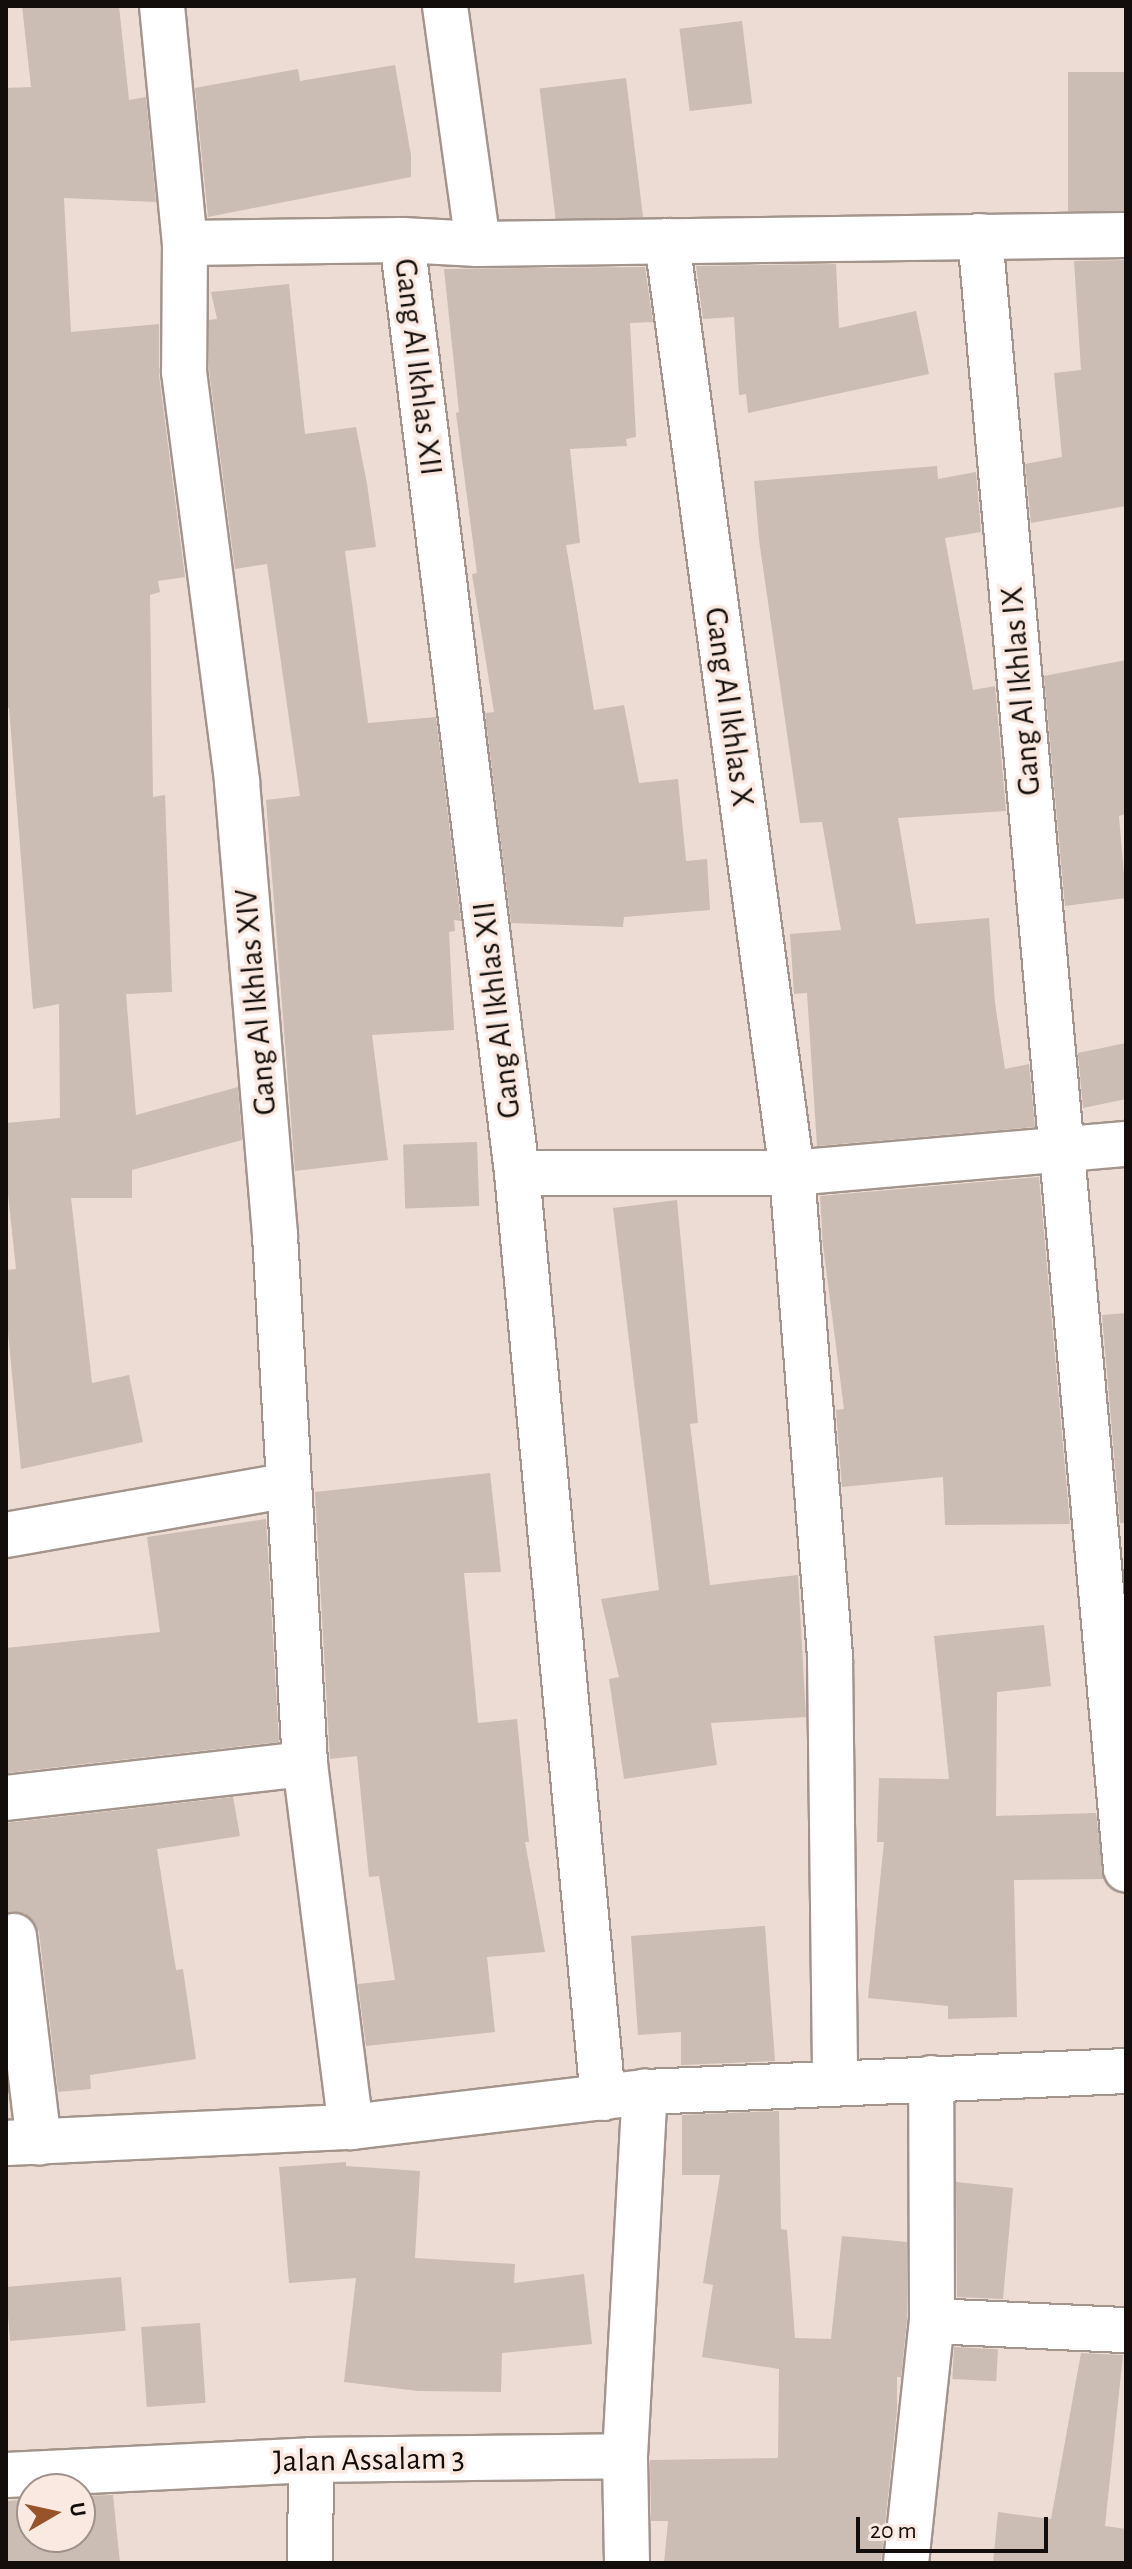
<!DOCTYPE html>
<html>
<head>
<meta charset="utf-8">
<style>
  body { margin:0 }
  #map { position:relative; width:1132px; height:2569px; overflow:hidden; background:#eddcd4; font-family:"Alegreya Sans",sans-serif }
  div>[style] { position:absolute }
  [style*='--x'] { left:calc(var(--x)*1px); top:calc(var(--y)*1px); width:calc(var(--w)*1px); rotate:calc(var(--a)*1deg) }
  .building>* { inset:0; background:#cbbcb4; transform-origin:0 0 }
  .roads { filter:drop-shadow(2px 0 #a3948c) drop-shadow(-2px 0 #a3948c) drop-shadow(0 2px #a3948c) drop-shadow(0 -2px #a3948c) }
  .street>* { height:44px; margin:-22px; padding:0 22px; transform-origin:22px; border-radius:22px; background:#fff }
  span { translate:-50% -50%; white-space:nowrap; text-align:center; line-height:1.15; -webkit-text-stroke:7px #fae9e1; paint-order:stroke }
  .street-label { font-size:32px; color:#130e0b }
  .frame { position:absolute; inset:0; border:8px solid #130e0b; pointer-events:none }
  .north { position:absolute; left:16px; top:2473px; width:80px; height:80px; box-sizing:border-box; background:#fae9e1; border:2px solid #9e918b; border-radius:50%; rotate:81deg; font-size:22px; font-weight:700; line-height:32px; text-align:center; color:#130e0b }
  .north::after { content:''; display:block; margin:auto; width:28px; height:36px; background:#99532a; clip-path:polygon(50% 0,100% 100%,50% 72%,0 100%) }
  .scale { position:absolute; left:856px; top:2517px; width:192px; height:36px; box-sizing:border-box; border:4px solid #130e0b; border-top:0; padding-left:10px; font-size:24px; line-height:28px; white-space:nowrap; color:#130e0b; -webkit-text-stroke:6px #fae9e1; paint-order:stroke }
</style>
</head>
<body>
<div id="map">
  <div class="building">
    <i style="clip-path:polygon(22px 6px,119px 6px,129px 100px,146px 97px,156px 202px,64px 198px,71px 332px,159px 324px,159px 375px,185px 577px,158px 581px,160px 592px,150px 595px,153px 797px,165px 795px,172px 992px,126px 994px,136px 1115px,238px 1087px,242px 1140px,132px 1170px,132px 1198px,71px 1198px,92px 1383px,129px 1375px,143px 1442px,21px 1469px,6px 1311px,6px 1270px,16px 1269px,6px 1176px,6px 1123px,60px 1118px,59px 1004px,33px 1009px,9px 708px,6px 708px,6px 88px,31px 87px)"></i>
    <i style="left:742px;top:21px;width:83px;height:63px;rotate:83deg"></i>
    <i style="clip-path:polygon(395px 65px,411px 155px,411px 177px,208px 217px,195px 88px,298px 69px,300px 81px)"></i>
    <i style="left:1068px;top:72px;width:58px;height:139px"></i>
    <i style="left:626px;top:78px;width:140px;height:87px;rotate:83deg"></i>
    <i style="clip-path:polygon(1126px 260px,1126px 506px,1031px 523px,1025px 464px,1062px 457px,1054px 373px,1081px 370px,1074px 261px)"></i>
    <i style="clip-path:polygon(836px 264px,839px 328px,916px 311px,929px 374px,748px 413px,746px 394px,739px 395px,734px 317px,703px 319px,696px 266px)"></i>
    <i style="clip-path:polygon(645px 267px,653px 322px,630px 323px,636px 437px,626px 439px,627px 446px,570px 449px,580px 543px,566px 545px,594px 710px,624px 705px,639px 783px,678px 779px,686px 861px,707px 859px,710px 910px,624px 917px,623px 927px,511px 923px,485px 713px,494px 712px,472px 574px,477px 573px,456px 413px,459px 412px,444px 269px)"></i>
    <i style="clip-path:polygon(289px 284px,305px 434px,356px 427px,367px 484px,376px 547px,345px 551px,368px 723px,436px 717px,461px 921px,454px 920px,455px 931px,449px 932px,454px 1030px,372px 1035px,388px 1160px,295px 1171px,266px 800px,300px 796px,267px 564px,235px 569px,209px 370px,209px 320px,217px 319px,211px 292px)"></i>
    <i style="clip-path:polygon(937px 466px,938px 479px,976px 472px,981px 532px,945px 538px,973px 690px,995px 686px,1006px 811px,898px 818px,916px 924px,989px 918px,995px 1003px,1005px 1069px,1029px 1064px,1035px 1127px,817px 1146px,807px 993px,794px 994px,790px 934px,841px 930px,822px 822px,800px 823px,759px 540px,754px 481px)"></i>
    <i style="clip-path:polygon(1126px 660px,1126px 814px,1119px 816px,1126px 898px,1065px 906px,1044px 676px)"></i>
    <i style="clip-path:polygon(1126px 1043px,1126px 1099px,1083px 1108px,1078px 1053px)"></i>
    <i style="left:477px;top:1142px;width:64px;height:74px;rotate:88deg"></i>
    <i style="clip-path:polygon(1039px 1177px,1070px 1524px,945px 1525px,943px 1477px,842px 1487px,836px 1410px,844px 1409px,823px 1245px,820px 1196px)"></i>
    <i style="clip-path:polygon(677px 1200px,698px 1423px,690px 1424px,710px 1585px,798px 1575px,806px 1717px,711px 1723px,717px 1765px,624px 1779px,609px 1679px,619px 1677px,601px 1599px,659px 1590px,613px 1208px)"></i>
    <i style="clip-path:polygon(1126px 1313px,1126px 1523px,1120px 1523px,1102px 1315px)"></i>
    <i style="clip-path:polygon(490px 1473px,501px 1572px,464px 1573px,478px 1723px,517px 1719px,529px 1842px,525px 1842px,545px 1952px,487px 1957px,495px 2032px,366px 2046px,358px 1984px,395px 1980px,379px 1876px,369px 1877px,357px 1756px,330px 1759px,315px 1492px)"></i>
    <i style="clip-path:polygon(266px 1519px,279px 1742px,6px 1773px,6px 1648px,160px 1632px,147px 1537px)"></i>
    <i style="clip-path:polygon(1044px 1625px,1051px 1686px,997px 1692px,996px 1816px,1096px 1813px,1104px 1879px,1014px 1880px,1017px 2017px,948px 2019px,948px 2006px,868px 1998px,884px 1842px,877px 1842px,879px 1778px,949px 1779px,934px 1636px)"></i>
    <i style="clip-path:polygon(233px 1797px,240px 1836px,157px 1849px,176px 1970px,183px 1969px,196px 2059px,90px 2075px,91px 2089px,58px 2092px,39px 1932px,34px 1922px,24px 1913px,6px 1913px,6px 1823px)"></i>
    <i style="clip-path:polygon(765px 1926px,775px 2061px,681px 2065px,681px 2032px,638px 2035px,631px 1936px)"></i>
    <i style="clip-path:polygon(779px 2111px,781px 2229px,787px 2230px,795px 2338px,831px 2339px,842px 2236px,907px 2242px,907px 2320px,901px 2377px,897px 2377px,897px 2410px,881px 2563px,664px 2563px,668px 2521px,651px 2521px,650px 2460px,778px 2458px,779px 2369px,702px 2357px,713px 2285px,703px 2283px,720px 2175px,682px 2175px,682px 2115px)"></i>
    <i style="clip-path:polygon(346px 2162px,346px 2166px,420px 2171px,415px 2258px,515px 2264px,514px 2283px,584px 2274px,592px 2344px,502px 2353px,501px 2392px,418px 2391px,344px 2382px,356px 2278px,289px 2283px,279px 2167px)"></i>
    <i style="clip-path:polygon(956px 2182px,1013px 2188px,1003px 2299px,957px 2297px)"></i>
    <i style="left:121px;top:2277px;width:54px;height:116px;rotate:85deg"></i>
    <i style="left:200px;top:2323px;width:80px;height:59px;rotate:86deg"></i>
    <i style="left:954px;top:2347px;width:44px;height:32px;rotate:3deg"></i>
    <i style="clip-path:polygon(1081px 2353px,1123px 2355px,1105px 2526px,1126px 2529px,1126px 2563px,993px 2563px,998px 2512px,1051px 2519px)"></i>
    <i style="clip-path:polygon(113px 2495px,120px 2563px,6px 2563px,6px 2501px,32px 2499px,32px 2537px,80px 2537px,80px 2496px)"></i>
  </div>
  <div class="roads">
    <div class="street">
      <i style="--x:162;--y:6;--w:238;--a:84.5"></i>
      <i style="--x:185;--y:243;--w:129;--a:90.4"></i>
      <i style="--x:184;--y:372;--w:413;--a:82.6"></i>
      <i style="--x:237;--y:782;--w:455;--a:85.2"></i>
      <i style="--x:275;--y:1235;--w:530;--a:86.75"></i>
      <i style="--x:305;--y:1764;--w:366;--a:82.8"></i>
      <i style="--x:445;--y:6;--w:240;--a:82.1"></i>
      <i style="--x:980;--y:236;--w:1640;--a:84.89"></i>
      <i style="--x:402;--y:240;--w:940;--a:82.97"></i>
      <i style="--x:517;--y:1173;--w:275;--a:0"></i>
      <i style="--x:792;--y:1173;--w:335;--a:-5"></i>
      <i style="--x:667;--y:241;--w:940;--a:82.36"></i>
      <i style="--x:792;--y:1173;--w:487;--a:85.5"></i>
      <i style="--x:830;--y:1659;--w:424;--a:89.3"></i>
      <i style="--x:185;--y:243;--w:217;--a:-0.8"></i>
      <i style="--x:402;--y:240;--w:76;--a:3"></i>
      <i style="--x:478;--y:244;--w:648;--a:-0.8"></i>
      <i style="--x:517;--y:1173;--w:929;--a:84.69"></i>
      <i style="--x:6;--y:1535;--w:287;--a:-10"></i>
      <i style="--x:6;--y:1798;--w:301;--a:-6.5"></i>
      <i style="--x:14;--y:1936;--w:208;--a:83.1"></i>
      <i style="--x:6;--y:2143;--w:345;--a:-2.7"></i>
      <i style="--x:351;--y:2127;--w:296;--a:-6.8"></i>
      <i style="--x:645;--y:2092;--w:481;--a:-2.5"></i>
      <i style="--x:932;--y:2321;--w:194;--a:2.7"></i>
      <i style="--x:6;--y:2475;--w:305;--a:-2.8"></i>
      <i style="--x:311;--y:2460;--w:314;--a:-0.7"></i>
      <i style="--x:310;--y:2563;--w:103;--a:-89.4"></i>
      <i style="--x:627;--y:2563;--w:107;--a:-91.1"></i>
      <i style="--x:625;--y:2456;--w:365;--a:-86.9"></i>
      <i style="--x:906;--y:2563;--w:243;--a:-83.9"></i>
      <i style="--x:932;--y:2321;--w:243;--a:-90.2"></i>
    </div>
  </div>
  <div class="street-label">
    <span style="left:418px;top:367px;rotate:83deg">Gang Al Ikhlas XII</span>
    <span style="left:1021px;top:691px;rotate:-95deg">Gang Al Ikhlas IX</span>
    <span style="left:729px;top:707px;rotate:82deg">Gang Al Ikhlas X</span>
    <span style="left:256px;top:1002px;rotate:-95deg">Gang Al Ikhlas XIV</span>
    <span style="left:497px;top:1010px;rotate:-97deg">Gang Al Ikhlas XII</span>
    <span style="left:369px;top:2460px;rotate:-1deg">Jalan Assalam 3</span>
  </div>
  <div class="frame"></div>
  <div class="north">U</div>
  <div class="scale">20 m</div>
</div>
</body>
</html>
